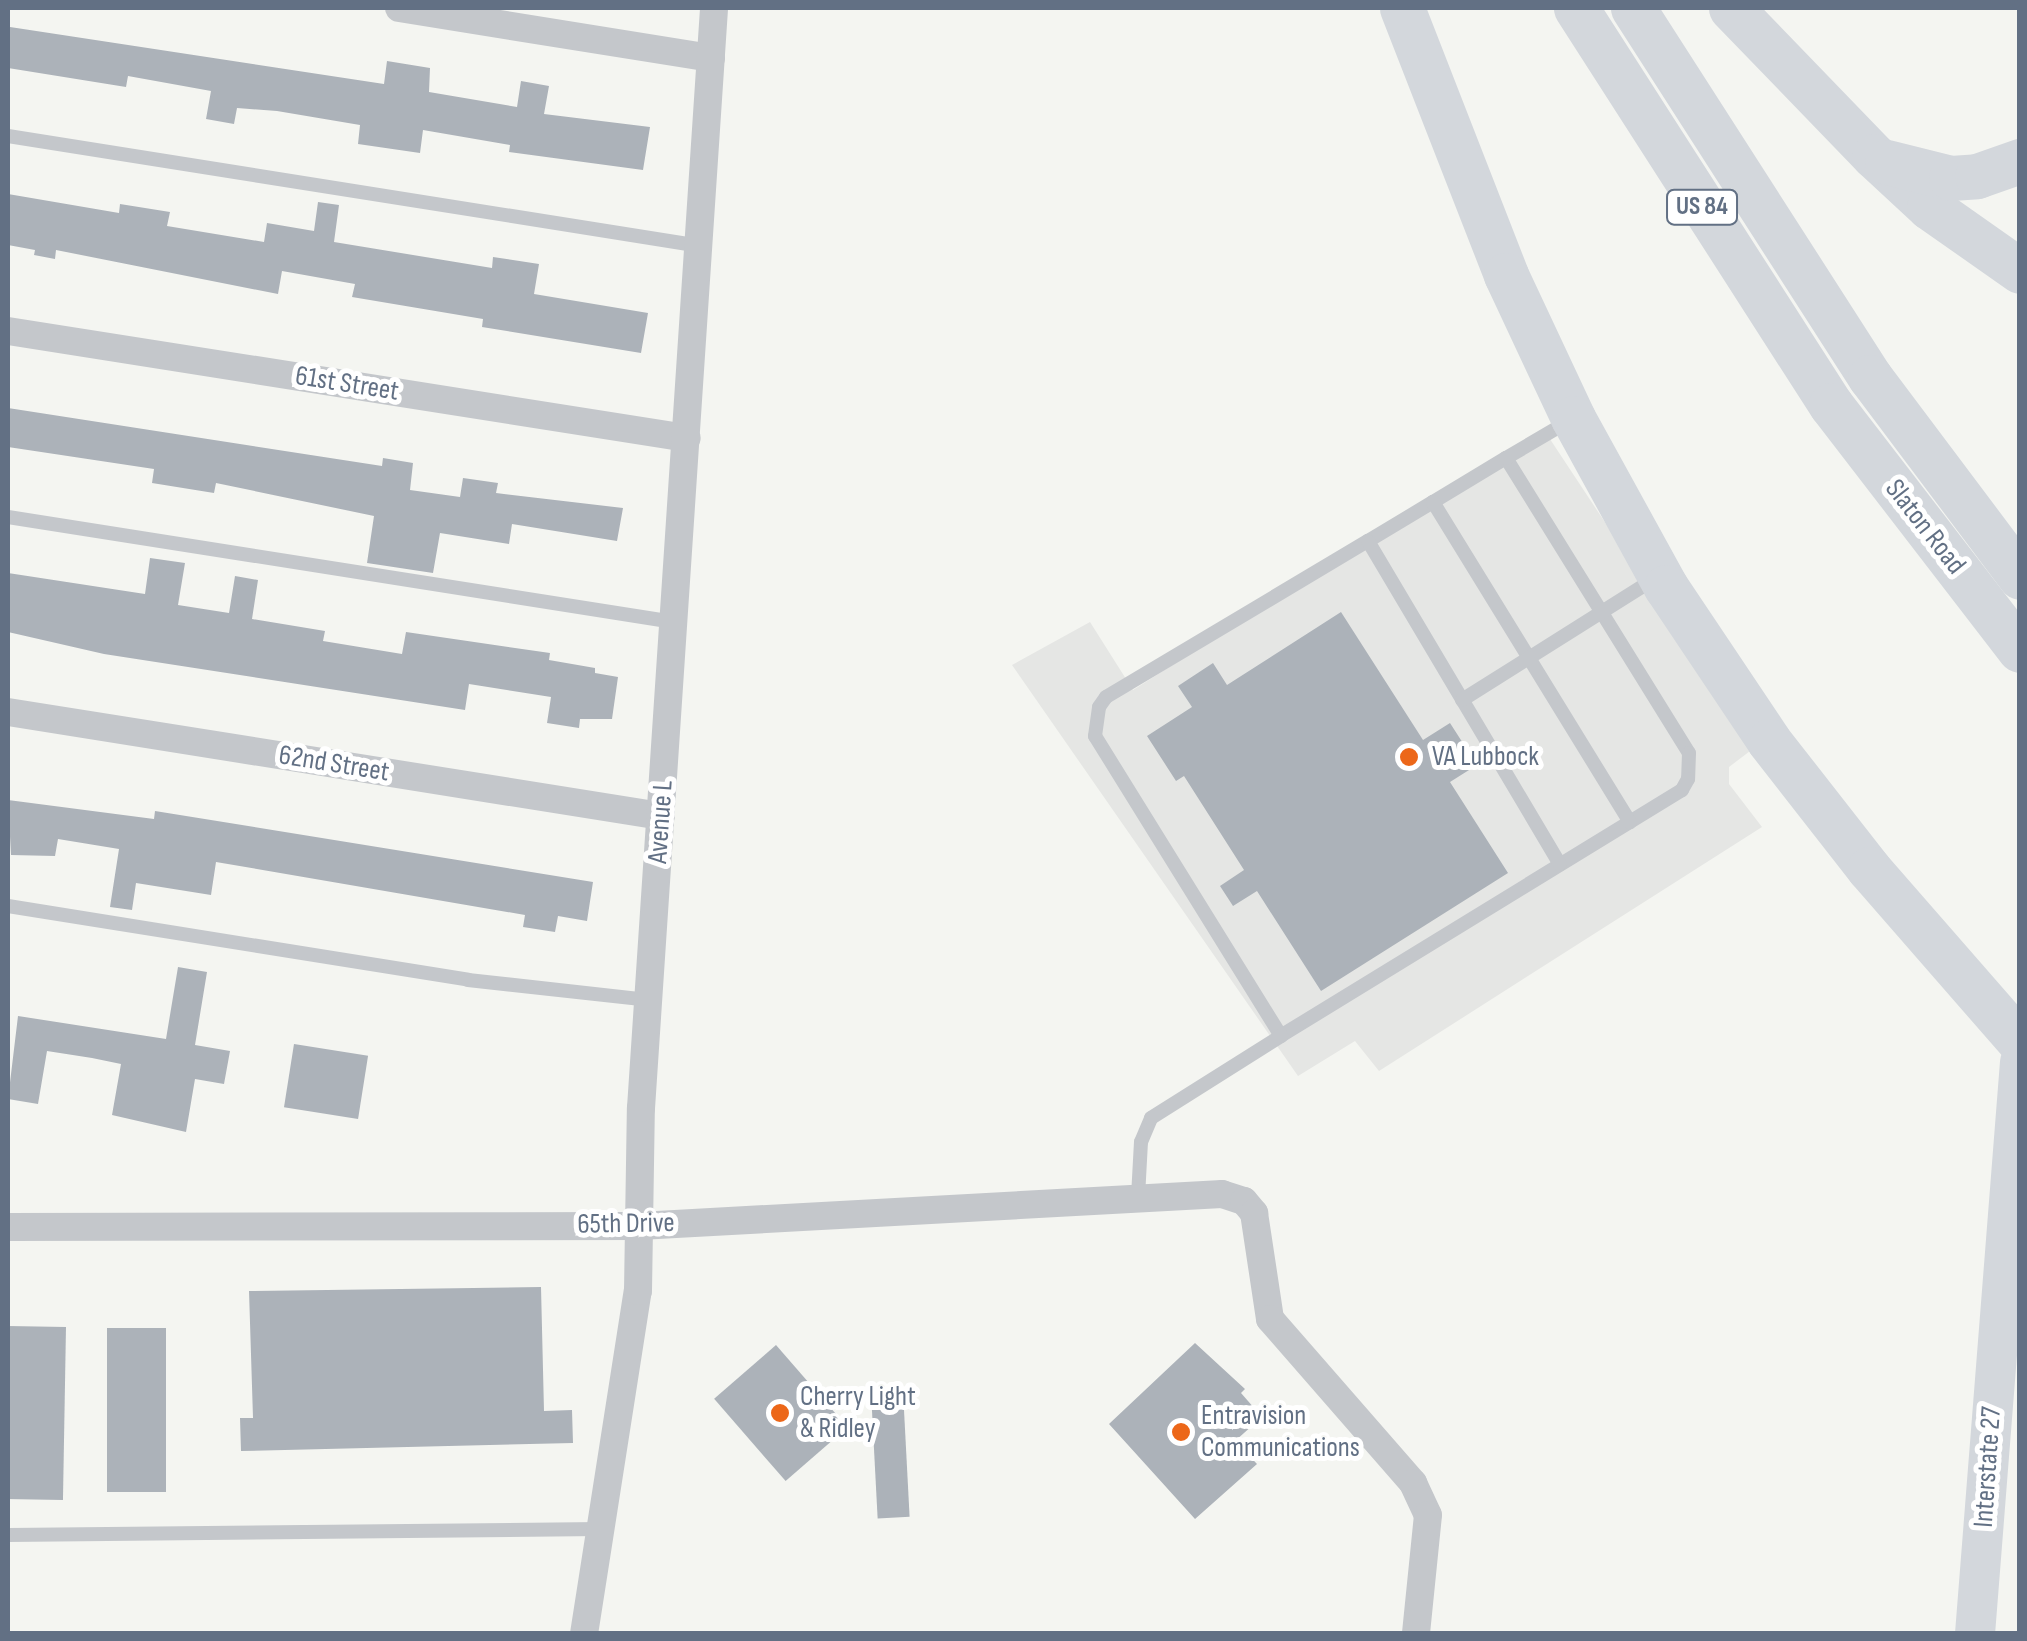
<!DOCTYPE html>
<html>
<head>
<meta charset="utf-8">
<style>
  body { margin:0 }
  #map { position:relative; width:2027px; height:1641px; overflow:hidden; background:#f4f5f1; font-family:"Sofia Sans Condensed",sans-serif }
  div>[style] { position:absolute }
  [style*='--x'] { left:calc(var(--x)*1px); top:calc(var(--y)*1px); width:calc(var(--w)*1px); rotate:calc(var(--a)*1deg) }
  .built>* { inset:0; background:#e5e6e4 }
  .building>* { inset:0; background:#acb2b9; transform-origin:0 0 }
  .service>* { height:14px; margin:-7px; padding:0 7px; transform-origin:7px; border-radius:7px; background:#c4c7cb }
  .minor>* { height:28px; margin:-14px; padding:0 14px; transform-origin:14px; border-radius:14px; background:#c4c7cb }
  .secondary>* { height:40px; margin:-20px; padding:0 20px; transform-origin:20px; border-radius:20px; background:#d3d7dc }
  .trunk>* { height:45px; margin:-22.5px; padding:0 22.5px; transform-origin:22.5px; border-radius:22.5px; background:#d3d7dc }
  .dots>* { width:28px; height:28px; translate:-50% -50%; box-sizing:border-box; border:5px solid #fff; border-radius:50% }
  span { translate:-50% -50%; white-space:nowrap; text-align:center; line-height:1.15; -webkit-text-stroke:10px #fff; paint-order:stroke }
  .shield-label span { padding:2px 8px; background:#fff; border:2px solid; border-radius:8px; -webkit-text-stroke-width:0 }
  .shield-label { font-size:25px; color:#627084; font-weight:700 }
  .street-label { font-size:28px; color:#627084 }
  .poi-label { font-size:28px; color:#627084 }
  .left { translate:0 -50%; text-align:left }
  .frame { position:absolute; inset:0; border:10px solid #627084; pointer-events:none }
</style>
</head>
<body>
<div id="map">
  <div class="built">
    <i style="clip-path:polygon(1544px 430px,1754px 748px,1729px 767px,1729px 784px,1762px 827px,1379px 1071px,1355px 1041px,1298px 1076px,1012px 665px,1090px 622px,1133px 690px)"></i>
  </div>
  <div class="building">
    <i style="clip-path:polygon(10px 27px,384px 84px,387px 61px,430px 68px,429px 92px,517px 107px,521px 81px,549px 86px,544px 114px,650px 127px,643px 170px,509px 152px,510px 145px,423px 130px,420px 153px,358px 144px,360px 125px,277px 111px,237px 108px,234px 124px,206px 119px,211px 91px,128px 76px,126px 87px,8px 68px)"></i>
    <i style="clip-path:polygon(8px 194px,119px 213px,120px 204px,170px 212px,167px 226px,264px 242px,267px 223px,314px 231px,318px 202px,339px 205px,334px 242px,492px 268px,493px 257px,539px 264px,534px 294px,648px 313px,641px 353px,482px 327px,483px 319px,352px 297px,355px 284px,282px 271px,278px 294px,56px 250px,55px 259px,34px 255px,35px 250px,8px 245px)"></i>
    <i style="clip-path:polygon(8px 408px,382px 466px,383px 458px,413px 463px,410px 490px,460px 497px,463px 478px,498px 483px,496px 493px,623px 508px,617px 541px,512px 524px,509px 544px,440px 533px,433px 573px,367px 563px,374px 516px,216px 483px,214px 493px,152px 483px,154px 469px,8px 447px)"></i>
    <i style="clip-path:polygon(150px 558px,185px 563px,178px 605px,229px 613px,235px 576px,258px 580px,252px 619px,325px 631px,323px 641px,402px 654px,406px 632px,550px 653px,549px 660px,595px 668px,595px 673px,618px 677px,612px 719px,580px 719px,579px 728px,547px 723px,551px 697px,469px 684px,465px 710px,104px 654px,8px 632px,8px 573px,145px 594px)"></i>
    <i style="clip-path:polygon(1341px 612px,1423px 740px,1450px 723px,1477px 765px,1450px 782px,1508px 873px,1321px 991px,1257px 891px,1233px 906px,1220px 886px,1244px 870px,1184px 776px,1176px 781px,1147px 736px,1192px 707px,1178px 686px,1213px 663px,1227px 685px)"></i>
    <i style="clip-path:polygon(8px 800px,154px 819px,155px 811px,593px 882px,587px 921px,558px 916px,555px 932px,523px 927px,525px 915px,216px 862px,211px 895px,136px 883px,132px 910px,110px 907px,119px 849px,58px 839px,55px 856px,11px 855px)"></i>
    <i style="clip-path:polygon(178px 967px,207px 972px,195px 1045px,230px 1051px,224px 1084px,195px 1079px,186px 1132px,112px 1115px,121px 1064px,92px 1058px,47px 1051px,38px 1104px,8px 1099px,18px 1016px,166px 1039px)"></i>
    <i style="left:294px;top:1044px;width:75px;height:64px;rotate:9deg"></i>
    <i style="clip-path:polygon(541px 1287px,544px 1411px,572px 1410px,573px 1443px,241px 1451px,240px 1418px,253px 1418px,249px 1291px)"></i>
    <i style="left:8px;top:1326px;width:58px;height:173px;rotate:1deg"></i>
    <i style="left:166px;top:1328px;width:164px;height:59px;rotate:90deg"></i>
    <i style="clip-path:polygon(1195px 1343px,1245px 1389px,1241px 1393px,1262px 1417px,1235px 1441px,1257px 1464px,1195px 1519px,1109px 1424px)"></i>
    <i style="left:776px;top:1345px;width:109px;height:82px;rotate:49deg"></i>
    <i style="left:903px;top:1391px;width:126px;height:32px;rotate:87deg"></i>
  </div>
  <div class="service">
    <i style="--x:8;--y:136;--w:701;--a:9.03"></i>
    <i style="--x:1506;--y:458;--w:347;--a:58.2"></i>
    <i style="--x:1689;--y:753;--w:26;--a:92"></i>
    <i style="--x:1688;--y:779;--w:13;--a:119"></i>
    <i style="--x:1682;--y:790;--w:470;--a:148.5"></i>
    <i style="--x:1281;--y:1036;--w:353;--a:-121.8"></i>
    <i style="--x:1095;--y:736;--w:29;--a:-82"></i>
    <i style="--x:1099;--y:707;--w:12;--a:-55"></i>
    <i style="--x:1106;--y:697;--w:305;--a:-30.8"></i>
    <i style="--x:1368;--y:541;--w:76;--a:-31"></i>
    <i style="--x:1433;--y:502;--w:85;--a:-31.1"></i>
    <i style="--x:1506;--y:458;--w:73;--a:-30.4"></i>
    <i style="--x:1433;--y:502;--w:376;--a:58.4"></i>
    <i style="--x:8;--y:517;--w:674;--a:8.96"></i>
    <i style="--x:1368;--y:541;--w:376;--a:59.3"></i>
    <i style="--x:1462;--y:700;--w:229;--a:-32.2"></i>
    <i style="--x:8;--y:906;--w:466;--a:9.1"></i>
    <i style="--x:468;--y:980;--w:181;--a:6.3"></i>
    <i style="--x:1138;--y:1197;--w:55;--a:-86.9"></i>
    <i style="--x:1141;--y:1142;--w:26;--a:-67"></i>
    <i style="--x:1151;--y:1118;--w:154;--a:-32.2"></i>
    <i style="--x:8;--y:1535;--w:592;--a:-0.58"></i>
  </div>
  <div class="minor">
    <i style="--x:399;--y:8;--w:316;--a:9.1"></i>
    <i style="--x:8;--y:331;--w:687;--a:8.96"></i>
    <i style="--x:8;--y:712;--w:661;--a:9.05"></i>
    <i style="--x:8;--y:1227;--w:631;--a:-0.09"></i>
    <i style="--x:639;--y:1226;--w:584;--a:-3.14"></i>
    <i style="--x:1222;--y:1194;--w:23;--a:18"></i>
    <i style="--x:1244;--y:1201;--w:16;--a:50"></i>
    <i style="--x:1254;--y:1213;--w:107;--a:81.4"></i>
    <i style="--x:1270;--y:1319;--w:218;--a:48.9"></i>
    <i style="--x:1413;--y:1483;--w:35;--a:65"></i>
    <i style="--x:1428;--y:1515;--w:120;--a:95.8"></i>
    <i style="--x:584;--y:1634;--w:347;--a:-81.1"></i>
    <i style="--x:638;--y:1291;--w:183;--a:-89.1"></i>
    <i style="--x:641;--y:1108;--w:1102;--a:-86.2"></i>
  </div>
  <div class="secondary">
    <i style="--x:1975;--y:1634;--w:574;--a:-85.5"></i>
  </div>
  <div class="trunk">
    <i style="--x:1402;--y:8;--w:287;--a:68.7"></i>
    <i style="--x:1506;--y:275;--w:158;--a:64.9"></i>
    <i style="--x:1573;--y:418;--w:193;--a:61.2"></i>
    <i style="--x:1666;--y:587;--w:185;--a:56.2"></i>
    <i style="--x:1769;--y:741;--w:162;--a:52"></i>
    <i style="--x:1869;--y:869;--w:230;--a:48.9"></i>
    <i style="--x:1576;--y:8;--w:472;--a:57.3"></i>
    <i style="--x:1831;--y:405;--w:309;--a:52.4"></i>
    <i style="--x:1633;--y:8;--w:439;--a:57.3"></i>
    <i style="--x:1870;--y:377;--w:250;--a:53.1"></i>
    <i style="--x:1731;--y:8;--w:206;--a:46"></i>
    <i style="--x:1874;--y:156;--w:75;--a:42.8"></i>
    <i style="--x:1929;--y:207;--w:111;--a:35.1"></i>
    <i style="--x:1887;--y:162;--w:66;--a:14"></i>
    <i style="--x:1951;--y:178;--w:26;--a:-4"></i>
    <i style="--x:1977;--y:176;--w:46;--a:-19.2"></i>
  </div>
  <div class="dots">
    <i style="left:1409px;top:757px;background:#ec6719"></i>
    <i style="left:780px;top:1413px;background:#ec6719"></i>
    <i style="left:1181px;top:1432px;background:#ec6719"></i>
  </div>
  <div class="shield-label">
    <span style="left:1702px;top:207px">US 84</span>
  </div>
  <div class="street-label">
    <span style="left:347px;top:384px;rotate:9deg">61st Street</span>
    <span style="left:1925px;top:527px;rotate:52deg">Slaton Road</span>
    <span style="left:334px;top:764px;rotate:9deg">62nd Street</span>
    <span style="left:661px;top:822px;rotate:-86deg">Avenue L</span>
    <span style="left:626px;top:1224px;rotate:-1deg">65th Drive</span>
    <span style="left:1988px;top:1467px;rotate:-86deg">Interstate 27</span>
  </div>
  <div class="poi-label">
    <span class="left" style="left:1432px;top:757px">VA Lubbock</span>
    <span class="left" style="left:800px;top:1413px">Cherry Light<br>&amp; Ridley</span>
    <span class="left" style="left:1201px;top:1432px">Entravision<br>Communications</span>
  </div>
  <div class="frame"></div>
</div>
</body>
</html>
